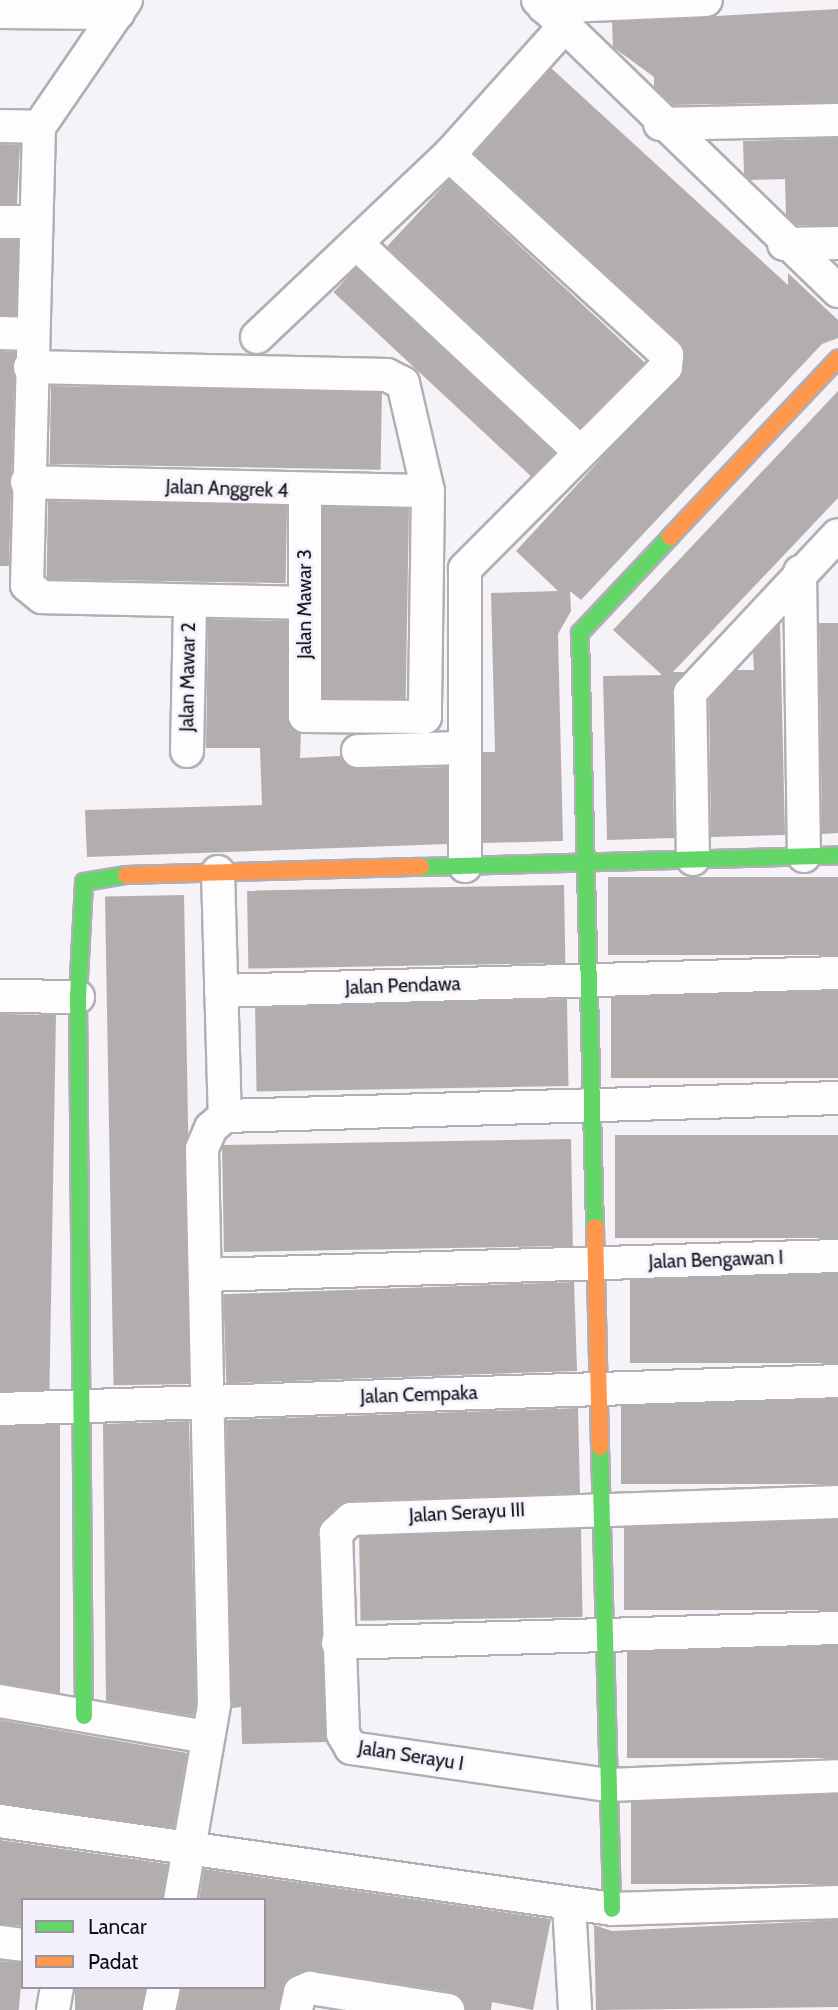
<!DOCTYPE html>
<html>
<head>
<meta charset="utf-8">
<style>
  body { margin:0 }
  #map { position:relative; width:838px; height:2010px; overflow:hidden; background:#f5f3f8; font-family:Cabin,sans-serif }
  div>[style] { position:absolute }
  [style*='--x'] { left:calc(var(--x)*1px); top:calc(var(--y)*1px); width:calc(var(--w)*1px); rotate:calc(var(--a)*1deg) }
  .building>* { inset:0; background:#b3aead; transform-origin:0 0 }
  .roads { filter:drop-shadow(2px 0 #b1aeb5) drop-shadow(-2px 0 #b1aeb5) drop-shadow(0 2px #b1aeb5) drop-shadow(0 -2px #b1aeb5) }
  .street>* { height:32px; margin:-16px; padding:0 16px; transform-origin:16px; border-radius:16px; background:#fefdfe }
  .fast>* { height:16px; margin:-8px; padding:0 8px; transform-origin:8px; border-radius:8px; background:#63d668 }
  .slow>* { height:16px; margin:-8px; padding:0 8px; transform-origin:8px; border-radius:8px; background:#ff974d }
  span { translate:-50% -50%; white-space:nowrap; text-align:center; line-height:1.15; -webkit-text-stroke:5px #f4f0fb; paint-order:stroke }
  .street-label { font-size:19px; color:#110e16 }
  .legend { position:absolute; left:21px; top:1898px; width:245px; height:91px; box-sizing:border-box; background:#f4f0fb; border:2px solid #99969f; margin:0; padding:9px 12px; list-style:none; font-size:21px; color:#110e16 }
  .legend li { display:flex; align-items:center; gap:14px; height:35px }
  .legend b { width:35px; border:2px solid #99969f }
</style>
</head>
<body>
<div id="map">
  <div class="building">
    <i style="clip-path:polygon(838px 9px,838px 102px,673px 105px,654px 87px,654px 77px,613px 47px,612px 22px)"></i>
    <i style="clip-path:polygon(551px 68px,788px 285px,788px 273px,838px 320px,838px 338px,822px 344px,581px 600px,570px 591px,571px 611px,558px 634px,563px 841px,483px 843px,483px 752px,495px 752px,491px 593px,558px 591px,516px 551px,684px 369px,679px 341px,475px 154px)"></i>
    <i style="clip-path:polygon(838px 138px,838px 225px,797px 225px,786px 215px,785px 179px,750px 180px,744px 174px,743px 141px)"></i>
    <i style="left:0;top:144px;width:20px;height:60px;rotate:3deg"></i>
    <i style="left:449px;top:180px;width:268px;height:91px;rotate:43deg"></i>
    <i style="left:0;top:240px;width:18px;height:75px"></i>
    <i style="left:356px;top:268px;width:271px;height:33px;rotate:43deg"></i>
    <i style="clip-path:polygon(0 351px,15px 352px,9px 566px,0 566px)"></i>
    <i style="left:51px;top:386px;width:331px;height:78px;rotate:1deg"></i>
    <i style="clip-path:polygon(838px 391px,838px 498px,673px 672px,685px 672px,672px 693px,674px 838px,607px 840px,603px 676px,662px 675px,613px 630px)"></i>
    <i style="left:48px;top:501px;width:239px;height:78px;rotate:1deg"></i>
    <i style="left:323px;top:507px;width:86px;height:191px;rotate:1deg"></i>
    <i style="clip-path:polygon(208px 619px,287px 621px,287px 716px,301px 733px,300px 758px,341px 756px,359px 769px,447px 767px,447px 844px,87px 857px,85px 810px,262px 805px,260px 748px,206px 748px)"></i>
    <i style="clip-path:polygon(819px 623px,838px 623px,838px 833px,822px 834px)"></i>
    <i style="clip-path:polygon(780px 624px,785px 835px,711px 837px,709px 700px,736px 670px,754px 670px,753px 652px)"></i>
    <i style="left:838px;top:877px;width:78px;height:230px;rotate:90deg"></i>
    <i style="left:564px;top:885px;width:78px;height:317px;rotate:89deg"></i>
    <i style="left:184px;top:895px;width:489px;height:79px;rotate:89deg"></i>
    <i style="left:838px;top:991px;width:87px;height:227px;rotate:90deg"></i>
    <i style="left:567px;top:999px;width:87px;height:312px;rotate:89deg"></i>
    <i style="left:0;top:1014px;width:56px;height:377px;rotate:1deg"></i>
    <i style="left:838px;top:1135px;width:103px;height:223px;rotate:90deg"></i>
    <i style="left:571px;top:1139px;width:107px;height:349px;rotate:89deg"></i>
    <i style="left:838px;top:1274px;width:89px;height:208px;rotate:90deg"></i>
    <i style="left:574px;top:1282px;width:89px;height:351px;rotate:88deg"></i>
    <i style="left:838px;top:1399px;width:85px;height:217px;rotate:90deg"></i>
    <i style="clip-path:polygon(578px 1408px,580px 1493px,350px 1501px,323px 1520px,318px 1534px,327px 1742px,242px 1744px,241px 1707px,232px 1708px,226px 1420px)"></i>
    <i style="clip-path:polygon(189px 1421px,196px 1704px,193px 1716px,106px 1701px,103px 1424px)"></i>
    <i style="left:60px;top:1425px;width:268px;height:60px;rotate:90deg"></i>
    <i style="left:838px;top:1520px;width:90px;height:214px;rotate:90deg"></i>
    <i style="left:581px;top:1529px;width:88px;height:222px;rotate:89deg"></i>
    <i style="left:838px;top:1646px;width:112px;height:211px;rotate:90deg"></i>
    <i style="left:0;top:1720px;width:190px;height:83px;rotate:10deg"></i>
    <i style="left:838px;top:1794px;width:90px;height:207px;rotate:90deg"></i>
    <i style="clip-path:polygon(0 1840px,168px 1864px,162px 1900px,23px 1900px,23px 1926px,0 1924px)"></i>
    <i style="clip-path:polygon(204px 1869px,551px 1919px,533px 2010px,492px 2002px,491px 2010px,466px 2010px,451px 1992px,312px 1970px,286px 1981px,278px 2010px,178px 2010px,182px 1987px,264px 1987px,264px 1900px,199px 1900px)"></i>
    <i style="clip-path:polygon(838px 1920px,838px 2007px,596px 2010px,594px 1925px,612px 1931px)"></i>
    <i style="left:0;top:1961px;width:23px;height:49px;rotate:5deg"></i>
    <i style="left:75px;top:1987px;width:70px;height:23px"></i>
  </div>
  <div class="roads">
    <div class="street">
      <i style="--x:126;--y:0;--w:154;--a:124.4"></i>
      <i style="--x:39;--y:127;--w:458;--a:91.5"></i>
      <i style="--x:27;--y:585;--w:19;--a:39"></i>
      <i style="--x:42;--y:597;--w:263;--a:1.3"></i>
      <i style="--x:538;--y:0;--w:418;--a:44.1"></i>
      <i style="--x:544;--y:7;--w:162;--a:-2.5"></i>
      <i style="--x:0;--y:12;--w:118;--a:0.5"></i>
      <i style="--x:660;--y:124;--w:178;--a:-1.3"></i>
      <i style="--x:0;--y:126;--w:39;--a:1"></i>
      <i style="--x:449;--y:155;--w:296;--a:42.5"></i>
      <i style="--x:667;--y:355;--w:12;--a:95"></i>
      <i style="--x:666;--y:367;--w:285;--a:134.9"></i>
      <i style="--x:465;--y:569;--w:297;--a:90"></i>
      <i style="--x:0;--y:222;--w:34;--a:0"></i>
      <i style="--x:357;--y:244;--w:305;--a:43"></i>
      <i style="--x:784;--y:244;--w:54;--a:-1.1"></i>
      <i style="--x:0;--y:333;--w:31;--a:2"></i>
      <i style="--x:257;--y:337;--w:265;--a:-43.5"></i>
      <i style="--x:449;--y:155;--w:172;--a:-48.1"></i>
      <i style="--x:30;--y:367;--w:357;--a:1.3"></i>
      <i style="--x:387;--y:375;--w:18;--a:27"></i>
      <i style="--x:403;--y:383;--w:111;--a:77"></i>
      <i style="--x:428;--y:491;--w:226;--a:90.8"></i>
      <i style="--x:425;--y:717;--w:120;--a:-179.5"></i>
      <i style="--x:305;--y:716;--w:224;--a:-90"></i>
      <i style="--x:27;--y:482;--w:401;--a:1.3"></i>
      <i style="--x:800;--y:572;--w:284;--a:89.2"></i>
      <i style="--x:187;--y:751;--w:148;--a:-88.8"></i>
      <i style="--x:358;--y:751;--w:104;--a:-1.7"></i>
      <i style="--x:693;--y:859;--w:166;--a:-91"></i>
      <i style="--x:690;--y:693;--w:216;--a:-46.9"></i>
      <i style="--x:218;--y:872;--w:244;--a:88.4"></i>
      <i style="--x:221;--y:991;--w:617;--a:-1.67"></i>
      <i style="--x:0;--y:996;--w:78;--a:0.7"></i>
      <i style="--x:205;--y:1275;--w:633;--a:-1.72"></i>
      <i style="--x:0;--y:1409;--w:838;--a:-1.91"></i>
      <i style="--x:838;--y:1502;--w:487;--a:178"></i>
      <i style="--x:351;--y:1519;--w:21;--a:137"></i>
      <i style="--x:336;--y:1533;--w:201;--a:88"></i>
      <i style="--x:343;--y:1734;--w:16;--a:60"></i>
      <i style="--x:351;--y:1748;--w:260;--a:8.2"></i>
      <i style="--x:608;--y:1785;--w:230;--a:-2.2"></i>
      <i style="--x:338;--y:1643;--w:500;--a:-1.72"></i>
      <i style="--x:0;--y:1701;--w:210;--a:9.9"></i>
      <i style="--x:0;--y:1821;--w:618;--a:8.18"></i>
      <i style="--x:612;--y:1909;--w:226;--a:-1.8"></i>
      <i style="--x:180;--y:1900;--w:198;--a:-80.1"></i>
      <i style="--x:214;--y:1705;--w:556;--a:-91.24"></i>
      <i style="--x:202;--y:1149;--w:23;--a:-67"></i>
      <i style="--x:211;--y:1128;--w:18;--a:-41"></i>
      <i style="--x:225;--y:1116;--w:613;--a:-1.68"></i>
      <i style="--x:569;--y:1905;--w:105;--a:86.7"></i>
      <i style="--x:0;--y:1942;--w:23;--a:7"></i>
      <i style="--x:53;--y:2010;--w:23;--a:-80"></i>
      <i style="--x:159;--y:2010;--w:24;--a:-78"></i>
      <i style="--x:296;--y:2010;--w:18;--a:-77"></i>
      <i style="--x:300;--y:1992;--w:11;--a:-22"></i>
      <i style="--x:310;--y:1988;--w:140;--a:9.1"></i>
    </div>
    <div class="fast">
      <i style="--x:421;--y:867;--w:417;--a:-1.6"></i>
      <i style="--x:595;--y:1227;--w:594;--a:-91.45"></i>
      <i style="--x:580;--y:633;--w:132;--a:-46.8"></i>
      <i style="--x:600;--y:1447;--w:462;--a:88.5"></i>
      <i style="--x:84;--y:1716;--w:719;--a:-90.48"></i>
      <i style="--x:78;--y:997;--w:115;--a:-87"></i>
      <i style="--x:84;--y:882;--w:43;--a:-9.5"></i>
    </div>
    <div class="slow">
      <i style="--x:670;--y:537;--w:245;--a:-46.7"></i>
      <i style="--x:126;--y:875;--w:295;--a:-1.6"></i>
      <i style="--x:595;--y:1227;--w:220;--a:88.7"></i>
    </div>
  </div>
  <div class="street-label">
    <span style="left:227px;top:489px;rotate:2deg">Jalan Anggrek 4</span>
    <span style="left:305px;top:604px;rotate:-90deg">Jalan Mawar 3</span>
    <span style="left:188px;top:677px;rotate:-89deg">Jalan Mawar 2</span>
    <span style="left:403px;top:986px;rotate:-2deg">Jalan Pendawa</span>
    <span style="left:716px;top:1260px;rotate:-2deg">Jalan Bengawan I</span>
    <span style="left:419px;top:1395px;rotate:-2deg">Jalan Cempaka</span>
    <span style="left:467px;top:1513px;rotate:-3deg">Jalan Serayu III</span>
    <span style="left:411px;top:1756px;rotate:9deg">Jalan Serayu I</span>
  </div>
  <ul class="legend">
  <li><b style="height:9px;background:#63d668"></b>Lancar</li>
  <li><b style="height:9px;background:#ff974d"></b>Padat</li>
  </ul>
</div>
</body>
</html>
